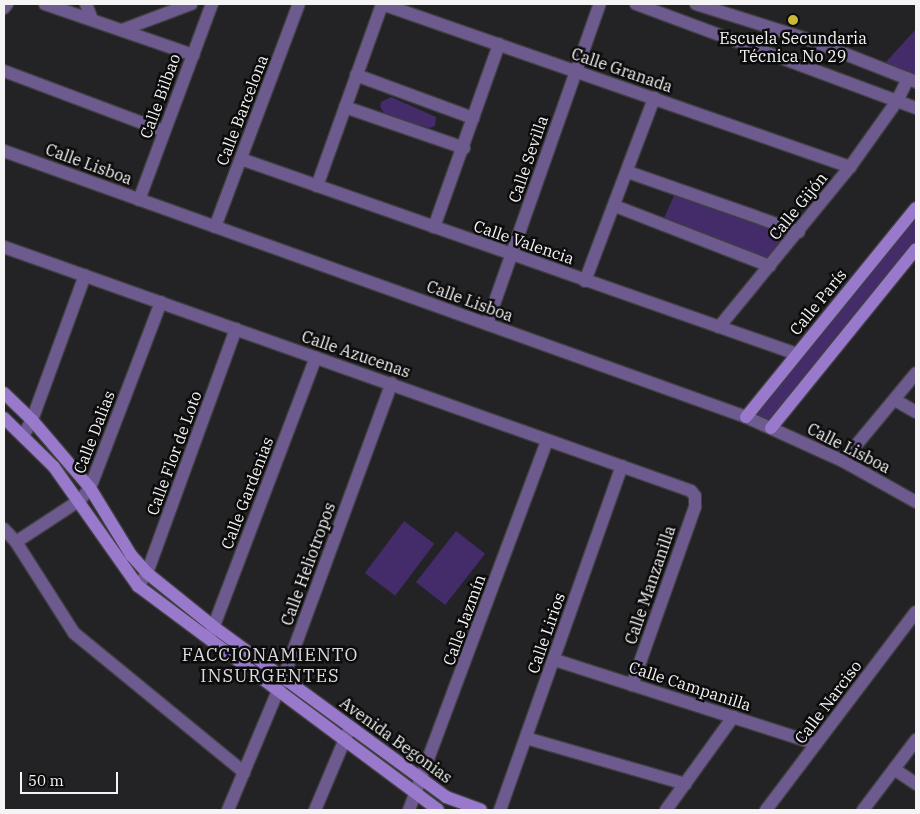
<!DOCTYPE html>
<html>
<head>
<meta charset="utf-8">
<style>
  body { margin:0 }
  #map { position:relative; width:920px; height:814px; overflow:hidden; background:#232224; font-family:"IBM Plex Serif",serif }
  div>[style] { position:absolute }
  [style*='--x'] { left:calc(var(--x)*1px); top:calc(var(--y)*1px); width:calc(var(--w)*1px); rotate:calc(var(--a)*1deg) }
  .green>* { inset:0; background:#442b69; transform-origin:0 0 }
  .roads { filter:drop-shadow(1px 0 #403f41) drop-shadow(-1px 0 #403f41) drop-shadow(0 1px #403f41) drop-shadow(0 -1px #403f41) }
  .street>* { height:12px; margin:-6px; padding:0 6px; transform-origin:6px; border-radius:6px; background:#6d5a8e }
  .secondary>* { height:12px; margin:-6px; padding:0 6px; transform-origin:6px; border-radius:6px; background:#9879cc }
  .dots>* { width:14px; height:14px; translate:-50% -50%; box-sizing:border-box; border:2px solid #0c0c0d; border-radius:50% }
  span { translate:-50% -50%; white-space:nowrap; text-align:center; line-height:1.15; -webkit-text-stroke:5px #0c0c0d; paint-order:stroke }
  .poi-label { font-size:16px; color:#f4f4f5 }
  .street-label { font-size:16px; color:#f4f4f5 }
  .neighbourhood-label { font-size:18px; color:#dbdadd; letter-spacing:1px }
  .frame { position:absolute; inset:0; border:5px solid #f4f4f5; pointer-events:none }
  .scale { position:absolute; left:20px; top:772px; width:98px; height:22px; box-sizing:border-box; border:2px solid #f4f4f5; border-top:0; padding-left:6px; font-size:15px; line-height:18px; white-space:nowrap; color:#f4f4f5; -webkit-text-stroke:4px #0c0c0d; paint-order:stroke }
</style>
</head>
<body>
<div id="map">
  <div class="green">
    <i style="clip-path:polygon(916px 29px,916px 76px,884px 64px)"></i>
    <i style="clip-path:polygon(391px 97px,436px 117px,435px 126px,430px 128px,386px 116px,380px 107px,381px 102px)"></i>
    <i style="clip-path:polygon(677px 189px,797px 232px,770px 265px,673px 226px,664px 218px)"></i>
    <i style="clip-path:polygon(916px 213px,916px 249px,771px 428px,746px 417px)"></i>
    <i style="left:404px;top:521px;width:38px;height:65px;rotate:37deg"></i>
    <i style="left:456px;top:531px;width:37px;height:65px;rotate:38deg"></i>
  </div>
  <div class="roads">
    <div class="street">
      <i style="--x:45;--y:4;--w:157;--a:19"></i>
      <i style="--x:86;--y:4;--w:17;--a:69"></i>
      <i style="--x:382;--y:4;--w:496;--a:19.2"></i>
      <i style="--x:636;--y:4;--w:299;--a:20.4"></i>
      <i style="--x:696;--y:4;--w:116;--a:17.5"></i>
      <i style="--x:807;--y:39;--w:117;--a:21.5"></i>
      <i style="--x:4;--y:8;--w:5;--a:-53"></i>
      <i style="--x:122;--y:30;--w:74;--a:-20.6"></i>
      <i style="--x:4;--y:71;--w:171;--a:20.6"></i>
      <i style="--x:356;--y:75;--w:125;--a:20.2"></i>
      <i style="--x:345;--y:107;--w:126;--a:19"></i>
      <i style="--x:4;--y:151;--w:788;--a:19.72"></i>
      <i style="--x:746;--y:417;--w:107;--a:24.4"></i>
      <i style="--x:843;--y:461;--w:84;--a:29.3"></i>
      <i style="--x:241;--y:159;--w:589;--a:19.33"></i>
      <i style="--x:628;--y:172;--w:181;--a:19.3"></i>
      <i style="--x:317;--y:186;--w:193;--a:-70.3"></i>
      <i style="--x:139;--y:200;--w:209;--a:-69.6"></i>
      <i style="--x:615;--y:206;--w:166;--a:21.2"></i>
      <i style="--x:215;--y:227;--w:238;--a:-69.4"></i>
      <i style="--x:434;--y:227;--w:194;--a:-70.4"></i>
      <i style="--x:4;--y:247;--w:729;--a:19.55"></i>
      <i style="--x:691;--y:491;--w:6;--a:51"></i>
      <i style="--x:695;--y:496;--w:11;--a:90"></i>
      <i style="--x:695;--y:507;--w:189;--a:109.5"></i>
      <i style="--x:585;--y:281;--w:196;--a:-69.3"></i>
      <i style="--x:487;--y:324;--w:339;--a:-70.6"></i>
      <i style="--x:719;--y:327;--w:207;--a:-50.7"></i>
      <i style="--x:850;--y:167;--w:81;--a:-54.5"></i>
      <i style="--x:897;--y:101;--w:25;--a:-64"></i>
      <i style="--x:895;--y:400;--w:24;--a:30"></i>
      <i style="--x:23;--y:436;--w:18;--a:-61"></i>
      <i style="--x:32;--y:420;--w:154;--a:-69.9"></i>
      <i style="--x:843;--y:461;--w:114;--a:-50.3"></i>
      <i style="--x:4;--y:529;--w:18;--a:47"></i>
      <i style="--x:16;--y:542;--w:108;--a:57.5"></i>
      <i style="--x:74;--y:633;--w:220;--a:39.3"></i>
      <i style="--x:16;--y:542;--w:77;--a:-33.3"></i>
      <i style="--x:80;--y:500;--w:16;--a:-50"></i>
      <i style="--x:90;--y:488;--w:199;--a:-69.1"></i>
      <i style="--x:138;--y:586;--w:16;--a:-55"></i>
      <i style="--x:147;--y:573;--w:260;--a:-70"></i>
      <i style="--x:210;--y:636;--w:298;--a:-69.2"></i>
      <i style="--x:555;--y:660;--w:274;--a:17.8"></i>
      <i style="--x:526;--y:738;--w:166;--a:16.1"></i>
      <i style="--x:894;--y:769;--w:27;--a:34"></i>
      <i style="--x:228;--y:810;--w:145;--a:-67.3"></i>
      <i style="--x:284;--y:676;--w:312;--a:-69.8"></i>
      <i style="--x:315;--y:810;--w:90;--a:-67.1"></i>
      <i style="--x:409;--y:810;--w:395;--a:-69.5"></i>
      <i style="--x:500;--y:810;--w:365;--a:-70.5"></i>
      <i style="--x:666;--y:810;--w:115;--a:-54.2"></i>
      <i style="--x:766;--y:810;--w:248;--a:-52.9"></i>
      <i style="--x:863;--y:810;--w:88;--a:-52.9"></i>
    </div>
    <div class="secondary">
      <i style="--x:4;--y:393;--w:39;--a:44"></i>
      <i style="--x:32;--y:420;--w:89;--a:49.5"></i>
      <i style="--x:90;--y:488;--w:79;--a:58.5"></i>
      <i style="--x:131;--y:555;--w:24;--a:48"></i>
      <i style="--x:147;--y:573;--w:86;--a:38.9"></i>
      <i style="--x:214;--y:627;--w:288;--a:36.2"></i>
      <i style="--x:446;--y:797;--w:37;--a:20"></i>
      <i style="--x:746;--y:417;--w:269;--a:-50.9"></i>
      <i style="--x:4;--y:418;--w:70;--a:44.4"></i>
      <i style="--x:54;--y:467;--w:146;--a:54.8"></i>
      <i style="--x:138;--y:586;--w:374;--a:36.7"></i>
      <i style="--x:771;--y:428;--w:230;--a:-51"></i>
    </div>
  </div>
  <div class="dots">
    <i style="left:793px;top:20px;background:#caba3a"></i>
  </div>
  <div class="poi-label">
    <span style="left:793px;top:47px">Escuela Secundaria<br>Técnica No 29</span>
  </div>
  <div class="street-label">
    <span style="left:622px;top:70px;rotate:19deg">Calle Granada</span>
    <span style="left:160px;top:96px;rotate:-70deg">Calle Bilbao</span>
    <span style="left:242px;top:110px;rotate:-69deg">Calle Barcelona</span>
    <span style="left:528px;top:159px;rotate:-71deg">Calle Sevilla</span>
    <span style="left:89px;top:164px;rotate:20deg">Calle Lisboa</span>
    <span style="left:798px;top:206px;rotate:-51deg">Calle Gijón</span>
    <span style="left:524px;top:242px;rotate:19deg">Calle Valencia</span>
    <span style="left:470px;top:301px;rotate:20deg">Calle Lisboa</span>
    <span style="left:818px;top:302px;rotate:-51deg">Calle París</span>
    <span style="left:356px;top:354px;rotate:19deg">Calle Azucenas</span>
    <span style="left:94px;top:432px;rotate:-69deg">Calle Dalias</span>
    <span style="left:849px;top:448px;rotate:27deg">Calle Lisboa</span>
    <span style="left:174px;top:453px;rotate:-70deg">Calle Flor de Loto</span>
    <span style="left:247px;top:493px;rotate:-69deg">Calle Gardenias</span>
    <span style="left:308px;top:564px;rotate:-70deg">Calle Heliotropos</span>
    <span style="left:650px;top:585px;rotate:-71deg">Calle Manzanilla</span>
    <span style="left:464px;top:620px;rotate:-70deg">Calle Jazmín</span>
    <span style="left:546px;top:633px;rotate:-71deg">Calle Lirios</span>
    <span style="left:690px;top:686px;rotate:18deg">Calle Campanilla</span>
    <span style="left:828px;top:702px;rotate:-53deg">Calle Narciso</span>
    <span style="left:396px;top:740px;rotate:36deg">Avenida Begonias</span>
  </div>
  <div class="neighbourhood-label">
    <span style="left:270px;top:666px">FACCIONAMIENTO<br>INSURGENTES</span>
  </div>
  <div class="frame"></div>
  <div class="scale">50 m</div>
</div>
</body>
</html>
